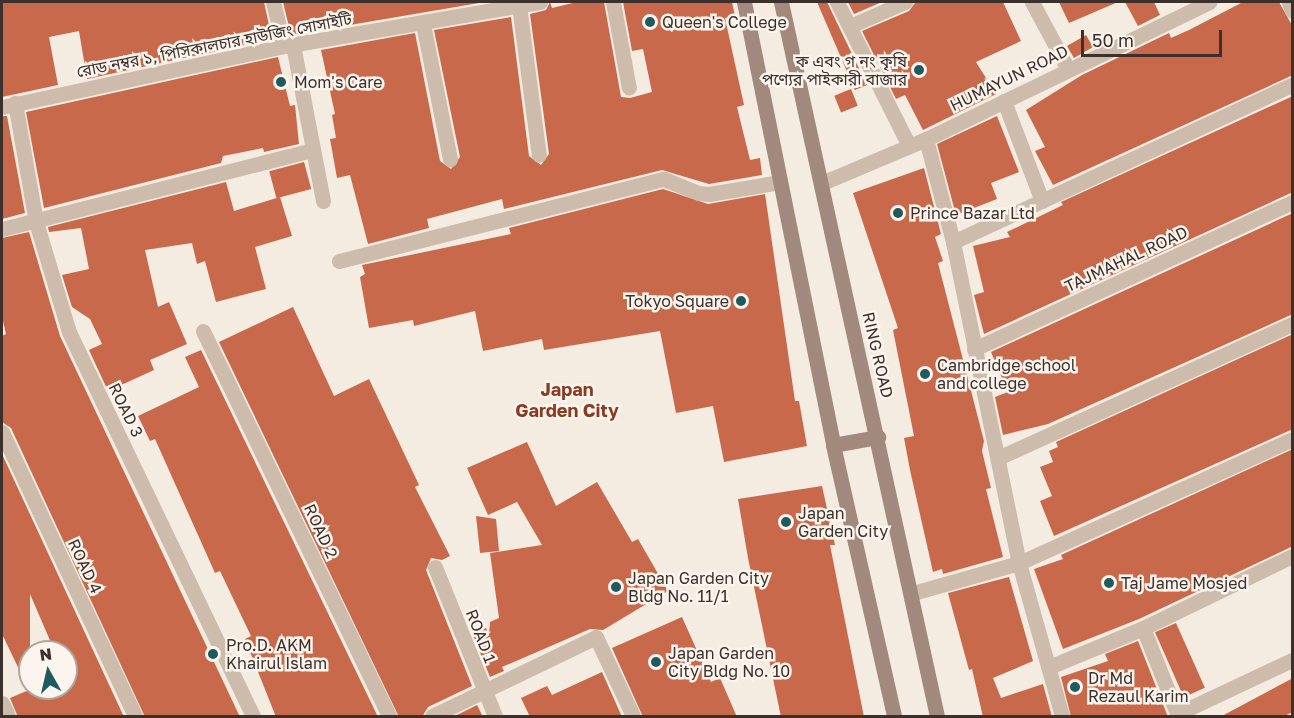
<!DOCTYPE html>
<html>
<head>
<meta charset="utf-8">
<style>
  body { margin:0 }
  #map { position:relative; width:1294px; height:718px; overflow:hidden; background:#f4ebe1; font-family:"Golos Text","Noto Sans Bengali",sans-serif }
  div>[style] { position:absolute }
  [style*='--x'] { left:calc(var(--x)*1px); top:calc(var(--y)*1px); width:calc(var(--w)*1px); rotate:calc(var(--a)*1deg) }
  .building>* { inset:0; background:#c8694b; transform-origin:0 0 }
  .street>* { height:15px; margin:-7.5px; padding:0 7.5px; transform-origin:7.5px; border-radius:7.5px; background:#cdbbac }
  .secondary>* { height:15px; margin:-7.5px; padding:0 7.5px; transform-origin:7.5px; border-radius:7.5px; background:#a18a7d }
  .dots>* { width:16px; height:16px; translate:-50% -50%; box-sizing:border-box; border:3px solid #fbf5ee; border-radius:50% }
  span { translate:-50% -50%; white-space:nowrap; text-align:center; line-height:1.15; -webkit-text-stroke:5px #fbf5ee; paint-order:stroke }
  .poi-label { font-size:16px; color:#3b302b }
  .left { translate:0 -50%; text-align:left }
  .right { translate:-100% -50%; text-align:right }
  .street-label { font-size:16px; color:#3b302b }
  .neighbourhood-label { font-size:18px; color:#8c3b22; font-weight:700 }
  .frame { position:absolute; inset:0; border:3px solid #3b302b; pointer-events:none }
  .north { position:absolute; left:18px; top:640px; width:60px; height:60px; box-sizing:border-box; background:#fbf5ee; border:2px solid #aea6a0; border-radius:50%; rotate:352deg; font-size:16px; font-weight:700; line-height:24px; text-align:center; color:#3b302b }
  .north::after { content:''; display:block; margin:auto; width:21px; height:27px; background:#1f5a5e; clip-path:polygon(50% 0,100% 100%,50% 72%,0 100%) }
  .scale { position:absolute; left:1081px; top:30px; width:141px; height:27px; box-sizing:border-box; border:3px solid #3b302b; border-top:0; padding-left:8px; font-size:18px; line-height:21px; white-space:nowrap; color:#3b302b; -webkit-text-stroke:4px #fbf5ee; paint-order:stroke }
</style>
</head>
<body>
<div id="map">
  <div class="building">
    <i style="clip-path:polygon(2px 2px,264px 2px,272px 39px,87px 79px,79px 31px,49px 37px,58px 85px,2px 97px)"></i>
    <i style="clip-path:polygon(283px 2px,485px 2px,291px 35px)"></i>
    <i style="clip-path:polygon(550px 2px,552px 8px,577px 2px,604px 2px,621px 97px,630px 98px,652px 92px,643px 49px,632px 51px,623px 2px,732px 2px,735px 16px,725px 18px,744px 105px,737px 107px,750px 160px,760px 158px,762px 175px,709px 184px,662px 170px,504px 209px,502px 199px,427px 219px,429px 228px,368px 244px,350px 175px,337px 178px,330px 139px,336px 138px,332px 115px,335px 114px,321px 50px,415px 33px,440px 161px,451px 169px,460px 157px,434px 30px,511px 17px,529px 156px,541px 165px,549px 154px,530px 14px,546px 10px)"></i>
    <i style="clip-path:polygon(817px 2px,827px 2px,867px 85px,855px 90px)"></i>
    <i style="clip-path:polygon(848px 2px,882px 2px,854px 14px)"></i>
    <i style="clip-path:polygon(1059px 2px,1118px 2px,1069px 23px)"></i>
    <i style="clip-path:polygon(1125px 2px,1154px 2px,1160px 15px,1138px 26px)"></i>
    <i style="clip-path:polygon(1243px 2px,1279px 2px,1293px 27px,1293px 75px,1053px 185px,1035px 151px,1045px 147px,1026px 110px,1082px 75px,1169px 33px,1171px 38px,1189px 30px)"></i>
    <i style="clip-path:polygon(915px 3px,1003px 2px,1021px 41px,976px 62px,996px 94px,923px 130px,905px 95px,896px 99px,862px 31px,909px 11px)"></i>
    <i style="left:1086px;top:35px;width:14px;height:22px;rotate:60deg"></i>
    <i style="clip-path:polygon(278px 57px,290px 106px,295px 105px,299px 144px,264px 152px,263px 148px,223px 156px,221px 163px,44px 208px,26px 112px)"></i>
    <i style="left:851px;top:89px;width:18px;height:18px;rotate:68deg"></i>
    <i style="clip-path:polygon(1293px 96px,1293px 192px,984px 334px,974px 295px,984px 292px,973px 246px,1010px 237px,1007px 232px,1063px 205px,1061px 202px)"></i>
    <i style="clip-path:polygon(2px 116px,7px 116px,25px 213px,2px 219px)"></i>
    <i style="clip-path:polygon(997px 116px,1019px 172px,991px 183px,997px 199px,956px 215px,937px 144px)"></i>
    <i style="left:304px;top:162px;width:28px;height:36px;rotate:75deg"></i>
    <i style="clip-path:polygon(924px 168px,941px 234px,935px 237px,943px 261px,938px 263px,984px 441px,982px 451px,991px 488px,986px 489px,1003px 557px,943px 574px,942px 569px,933px 572px,910px 470px,904px 438px,914px 436px,893px 330px,898px 328px,853px 193px)"></i>
    <i style="clip-path:polygon(226px 182px,234px 211px,280px 197px,292px 236px,255px 247px,266px 289px,216px 302px,205px 261px,197px 264px,192px 243px,145px 250px,158px 307px,169px 302px,187px 344px,150px 360px,154px 370px,108px 391px,89px 350px,102px 344px,90px 319px,72px 307px,62px 275px,89px 269px,81px 228px,49px 232px,48px 227px)"></i>
    <i style="clip-path:polygon(663px 189px,708px 204px,765px 194px,795px 401px,799px 401px,807px 446px,724px 462px,713px 406px,676px 413px,660px 331px,544px 350px,542px 339px,483px 351px,475px 311px,414px 326px,413px 320px,369px 328px,360px 277px,365px 274px,362px 265px,511px 234px,509px 228px)"></i>
    <i style="clip-path:polygon(1293px 213px,1293px 314px,1048px 424px,1003px 435px,995px 397px,1008px 392px,991px 352px)"></i>
    <i style="clip-path:polygon(29px 232px,60px 336px,240px 717px,145px 717px,11px 428px,2px 422px,2px 336px,6px 334px,2px 317px,2px 238px)"></i>
    <i style="clip-path:polygon(293px 307px,334px 396px,369px 379px,419px 485px,415px 487px,450px 556px,442px 560px,431px 558px,426px 570px,472px 686px,428px 707px,422px 717px,399px 717px,219px 342px)"></i>
    <i style="clip-path:polygon(1293px 334px,1293px 429px,1054px 536px,1040px 501px,1052px 496px,1040px 467px,1053px 462px,1049px 451px,1058px 447px,1056px 442px)"></i>
    <i style="clip-path:polygon(201px 350px,378px 717px,276px 717px,245px 639px,251px 636px,220px 571px,215px 573px,155px 439px,150px 441px,138px 416px,199px 387px,185px 357px)"></i>
    <i style="clip-path:polygon(527px 442px,556px 506px,597px 482px,632px 542px,638px 539px,668px 591px,603px 630px,590px 629px,502px 667px,504px 671px,490px 677px,473px 635px,486px 628px,489px 634px,490px 622px,499px 618px,490px 553px,542px 545px,517px 502px,488px 515px,467px 468px)"></i>
    <i style="clip-path:polygon(1293px 449px,1293px 546px,1139px 619px,1063px 649px,1034px 569px,1063px 559px,1061px 555px)"></i>
    <i style="clip-path:polygon(evenodd,2px 454px,124px 717px,18px 717px,10px 698px,29px 690px,2px 634px,2px 454px,30px 594px,55px 652px,66px 652px,66px 688px,30px 689px,30px 594px)"></i>
    <i style="clip-path:polygon(822px 486px,835px 545px,830px 545px,864px 717px,781px 717px,748px 558px,738px 499px)"></i>
    <i style="clip-path:polygon(476px 516px,496px 519px,499px 551px,480px 553px)"></i>
    <i style="clip-path:polygon(1009px 577px,1033px 661px,993px 678px,1001px 698px,1043px 684px,1052px 717px,983px 717px,972px 669px,969px 670px,948px 593px)"></i>
    <i style="clip-path:polygon(682px 617px,711px 682px,720px 678px,737px 717px,643px 717px,612px 648px)"></i>
    <i style="left:1176px;top:623px;width:71px;height:23px;rotate:66deg"></i>
    <i style="clip-path:polygon(1138px 641px,1168px 717px,1071px 717px,1061px 677px,1108px 661px,1105px 654px)"></i>
    <i style="clip-path:polygon(602px 672px,622px 717px,530px 717px,521px 698px,547px 686px,552px 695px)"></i>
    <i style="clip-path:polygon(1293px 678px,1293px 712px,1282px 717px,1220px 717px)"></i>
    <i style="clip-path:polygon(477px 705px,483px 717px,453px 717px)"></i>
  </div>
  <div class="street">
    <i style="--x:273;--y:2;--w:45;--a:76"></i>
    <i style="--x:613;--y:2;--w:87;--a:79.5"></i>
    <i style="--x:837;--y:2;--w:161;--a:63.4"></i>
    <i style="--x:1032;--y:2;--w:76;--a:61.8"></i>
    <i style="--x:1289;--y:2;--w:9;--a:72"></i>
    <i style="--x:519;--y:6;--w:150;--a:82.4"></i>
    <i style="--x:423;--y:24;--w:138;--a:78.7"></i>
    <i style="--x:850;--y:26;--w:60;--a:-23.6"></i>
    <i style="--x:293;--y:45;--w:159;--a:79.1"></i>
    <i style="--x:1004;--y:101;--w:107;--a:69.2"></i>
    <i style="--x:15;--y:103;--w:121;--a:80"></i>
    <i style="--x:36;--y:222;--w:115;--a:73.3"></i>
    <i style="--x:69;--y:332;--w:426;--a:64.4"></i>
    <i style="--x:2;--y:107;--w:289;--a:-12.2"></i>
    <i style="--x:284;--y:46;--w:260;--a:-9.8"></i>
    <i style="--x:926;--y:139;--w:106;--a:75.3"></i>
    <i style="--x:953;--y:242;--w:328;--a:78.4"></i>
    <i style="--x:1019;--y:563;--w:159;--a:74.3"></i>
    <i style="--x:822;--y:183;--w:113;--a:-22.9"></i>
    <i style="--x:926;--y:139;--w:315;--a:-25.8"></i>
    <i style="--x:2;--y:229;--w:321;--a:-14.3"></i>
    <i style="--x:953;--y:242;--w:374;--a:-24.9"></i>
    <i style="--x:339;--y:261;--w:335;--a:-14.2"></i>
    <i style="--x:664;--y:179;--w:37;--a:22"></i>
    <i style="--x:698;--y:193;--w:11;--a:5"></i>
    <i style="--x:709;--y:194;--w:72;--a:-9.6"></i>
    <i style="--x:203;--y:331;--w:428;--a:64.2"></i>
    <i style="--x:974;--y:349;--w:350;--a:-24.8"></i>
    <i style="--x:2;--y:432;--w:314;--a:64.9"></i>
    <i style="--x:998;--y:458;--w:323;--a:-24.5"></i>
    <i style="--x:435;--y:567;--w:161;--a:68.1"></i>
    <i style="--x:913;--y:593;--w:110;--a:-15.8"></i>
    <i style="--x:1019;--y:563;--w:300;--a:-24.4"></i>
    <i style="--x:1143;--y:628;--w:95;--a:68.3"></i>
    <i style="--x:1049;--y:667;--w:102;--a:-22.5"></i>
    <i style="--x:1143;--y:628;--w:165;--a:-25.8"></i>
    <i style="--x:2;--y:703;--w:14;--a:65"></i>
    <i style="--x:1177;--y:714;--w:127;--a:-25.2"></i>
    <i style="--x:432;--y:716;--w:182;--a:-25.7"></i>
    <i style="--x:596;--y:637;--w:87;--a:64.9"></i>
  </div>
  <div class="secondary">
    <i style="--x:744;--y:2;--w:452;--a:78.6"></i>
    <i style="--x:833;--y:445;--w:278;--a:77.3"></i>
    <i style="--x:781;--y:2;--w:731;--a:77.68"></i>
    <i style="--x:833;--y:445;--w:46;--a:-10.1"></i>
  </div>
  <div class="dots">
    <i style="left:650px;top:22px;background:#1f5a5e"></i>
    <i style="left:919px;top:70px;background:#1f5a5e"></i>
    <i style="left:281px;top:82px;background:#1f5a5e"></i>
    <i style="left:898px;top:213px;background:#1f5a5e"></i>
    <i style="left:741px;top:301px;background:#1f5a5e"></i>
    <i style="left:925px;top:374px;background:#1f5a5e"></i>
    <i style="left:786px;top:522px;background:#1f5a5e"></i>
    <i style="left:1109px;top:583px;background:#1f5a5e"></i>
    <i style="left:616px;top:587px;background:#1f5a5e"></i>
    <i style="left:213px;top:654px;background:#1f5a5e"></i>
    <i style="left:656px;top:662px;background:#1f5a5e"></i>
    <i style="left:1075px;top:687px;background:#1f5a5e"></i>
  </div>
  <div class="poi-label">
    <span class="left" style="left:662px;top:22px">Queen's College</span>
    <span class="right" style="left:907px;top:70px">ক এবং গ নং কৃষি<br>পণ্যের পাইকারী বাজার</span>
    <span class="left" style="left:294px;top:82px">Mom's Care</span>
    <span class="left" style="left:910px;top:213px">Prince Bazar Ltd</span>
    <span class="right" style="left:729px;top:301px">Tokyo Square</span>
    <span class="left" style="left:937px;top:374px">Cambridge school<br>and college</span>
    <span class="left" style="left:798px;top:522px">Japan<br>Garden City</span>
    <span class="left" style="left:628px;top:587px">Japan Garden City<br>Bldg No. 11/1</span>
    <span class="left" style="left:1121px;top:583px">Taj Jame Mosjed</span>
    <span class="left" style="left:226px;top:654px">Pro.D. AKM<br>Khairul Islam</span>
    <span class="left" style="left:668px;top:662px">Japan Garden<br>City Bldg No. 10</span>
    <span class="left" style="left:1088px;top:687px">Dr Md<br>Rezaul Karim</span>
  </div>
  <div class="street-label">
    <span style="left:214px;top:45px;rotate:-11deg">রোড নম্বর ১, পিসিকালচার হাউজিং সোসাইটি</span>
    <span style="left:1009px;top:78px;rotate:-26deg">HUMAYUN ROAD</span>
    <span style="left:1126px;top:259px;rotate:-25deg">TAJMAHAL ROAD</span>
    <span style="left:878px;top:355px;rotate:77deg">RING ROAD</span>
    <span style="left:126px;top:410px;rotate:64deg">ROAD 3</span>
    <span style="left:321px;top:531px;rotate:65deg">ROAD 2</span>
    <span style="left:85px;top:566px;rotate:65deg">ROAD 4</span>
    <span style="left:481px;top:636px;rotate:69deg">ROAD 1</span>
  </div>
  <div class="neighbourhood-label">
    <span style="left:567px;top:400px">Japan<br>Garden City</span>
  </div>
  <div class="frame"></div>
  <div class="north">N</div>
  <div class="scale">50 m</div>
</div>
</body>
</html>
